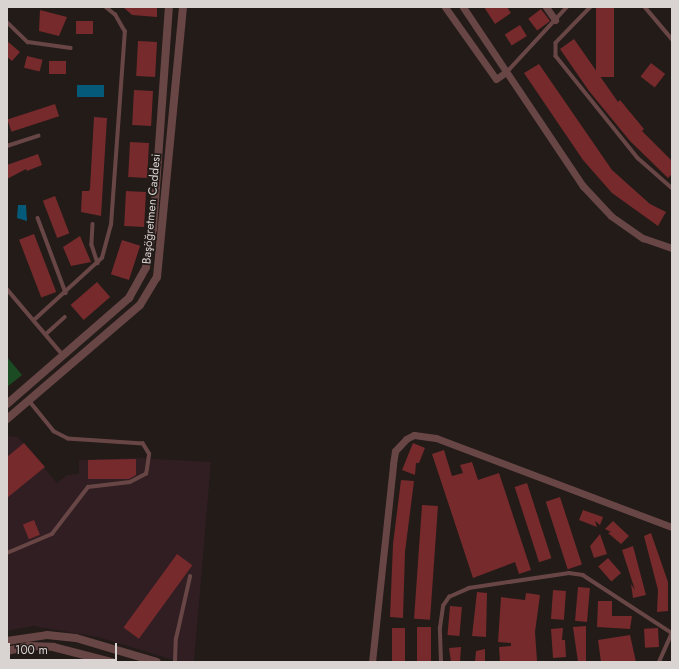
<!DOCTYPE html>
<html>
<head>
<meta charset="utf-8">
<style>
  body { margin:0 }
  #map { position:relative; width:679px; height:669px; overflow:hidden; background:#221b18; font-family:Jost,sans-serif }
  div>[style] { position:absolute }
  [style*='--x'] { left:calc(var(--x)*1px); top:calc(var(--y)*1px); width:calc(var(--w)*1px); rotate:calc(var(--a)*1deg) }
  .education>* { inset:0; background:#301e23 }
  .green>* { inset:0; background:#1b4b23 }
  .water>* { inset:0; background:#045a78; transform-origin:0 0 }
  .building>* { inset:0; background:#762a2c; transform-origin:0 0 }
  .service>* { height:3.5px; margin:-1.75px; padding:0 1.75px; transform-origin:1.75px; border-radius:1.75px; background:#694646 }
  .minor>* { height:7px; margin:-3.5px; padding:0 3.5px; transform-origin:3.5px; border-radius:3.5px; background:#694646 }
  .tertiary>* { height:8px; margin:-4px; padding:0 4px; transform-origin:4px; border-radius:4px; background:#694646 }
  span { translate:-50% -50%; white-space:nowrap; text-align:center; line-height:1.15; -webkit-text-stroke:3.5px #221b18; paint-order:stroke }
  .street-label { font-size:12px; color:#d9d4d2 }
  .frame { position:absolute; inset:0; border:8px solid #d9d4d2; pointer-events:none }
  .scale { position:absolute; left:8px; top:643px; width:109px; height:18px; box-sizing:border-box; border:2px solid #d9d4d2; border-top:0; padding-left:5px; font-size:12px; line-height:14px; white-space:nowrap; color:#d9d4d2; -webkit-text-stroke:3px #221b18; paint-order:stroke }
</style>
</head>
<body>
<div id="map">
  <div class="education">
    <i style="clip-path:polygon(7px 436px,18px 437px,57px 483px,67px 475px,79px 474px,79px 460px,136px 458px,211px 462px,194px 662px,180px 662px,98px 637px,33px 626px,7px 631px)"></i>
  </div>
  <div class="green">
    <i style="clip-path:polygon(7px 357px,22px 375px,7px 387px)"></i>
  </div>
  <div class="water">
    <i style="left:104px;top:85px;width:12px;height:27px;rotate:90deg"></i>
    <i style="clip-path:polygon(18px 205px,26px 205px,27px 221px,17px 218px)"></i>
  </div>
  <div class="building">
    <i style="clip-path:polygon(123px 7px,157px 7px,157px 17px,132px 15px)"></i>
    <i style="clip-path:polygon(484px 7px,507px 7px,511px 13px,495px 24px)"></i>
    <i style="left:596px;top:7px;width:18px;height:70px"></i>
    <i style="left:541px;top:9px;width:15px;height:16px;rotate:53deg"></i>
    <i style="clip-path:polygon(40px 10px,67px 17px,59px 36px,39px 31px)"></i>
    <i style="left:93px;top:21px;width:13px;height:17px;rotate:90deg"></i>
    <i style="left:520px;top:25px;width:13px;height:18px;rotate:58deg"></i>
    <i style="clip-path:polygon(574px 39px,618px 102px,620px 100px,644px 129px,642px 131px,672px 161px,672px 174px,668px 178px,630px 141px,589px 91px,560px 49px)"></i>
    <i style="clip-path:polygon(7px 41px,20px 52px,12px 61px,7px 57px)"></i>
    <i style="left:138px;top:41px;width:19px;height:35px;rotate:3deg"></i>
    <i style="left:27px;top:56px;width:16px;height:12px;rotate:14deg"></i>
    <i style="left:66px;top:61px;width:13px;height:17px;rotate:90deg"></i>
    <i style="left:651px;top:63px;width:18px;height:17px;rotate:38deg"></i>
    <i style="clip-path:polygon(539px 64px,612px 170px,650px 204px,666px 212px,658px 226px,612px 193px,583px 160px,524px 73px)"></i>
    <i style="left:134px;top:90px;width:19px;height:35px;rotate:3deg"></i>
    <i style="left:55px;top:104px;width:13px;height:50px;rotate:72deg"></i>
    <i style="clip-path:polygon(94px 117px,107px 118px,101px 216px,81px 212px,82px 191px,89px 191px,90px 188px)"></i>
    <i style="left:130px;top:142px;width:19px;height:35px;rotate:3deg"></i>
    <i style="clip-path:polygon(38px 154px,42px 165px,27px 171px,26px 169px,7px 179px,7px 165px)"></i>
    <i style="left:126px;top:191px;width:20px;height:35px;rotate:3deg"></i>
    <i style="left:55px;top:196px;width:40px;height:13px;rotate:69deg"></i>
    <i style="left:34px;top:234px;width:62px;height:16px;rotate:69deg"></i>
    <i style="clip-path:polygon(80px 236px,91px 262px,71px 266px,63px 247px)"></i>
    <i style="left:122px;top:240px;width:19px;height:36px;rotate:18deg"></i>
    <i style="left:97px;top:282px;width:20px;height:35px;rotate:49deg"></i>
    <i style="clip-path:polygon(24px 443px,45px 467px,7px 498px,7px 457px)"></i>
    <i style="clip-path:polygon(413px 443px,425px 448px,419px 463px,416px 463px,415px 475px,402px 470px)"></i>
    <i style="clip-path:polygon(444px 450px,452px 476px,463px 473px,460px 465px,472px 462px,478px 480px,499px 473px,531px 570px,519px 574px,515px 562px,473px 578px,432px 454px)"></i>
    <i style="clip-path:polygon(136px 459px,136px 475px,129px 479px,88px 479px,88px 460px)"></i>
    <i style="clip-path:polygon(401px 480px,414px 481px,405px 552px,403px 618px,390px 617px,393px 544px)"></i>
    <i style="left:527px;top:483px;width:79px;height:13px;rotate:72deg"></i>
    <i style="left:560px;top:497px;width:71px;height:15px;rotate:72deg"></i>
    <i style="left:422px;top:505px;width:16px;height:114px;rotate:4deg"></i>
    <i style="clip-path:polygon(583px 510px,603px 517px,600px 525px,595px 521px,597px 527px,579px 520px)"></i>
    <i style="left:34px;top:520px;width:16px;height:12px;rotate:68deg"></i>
    <i style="clip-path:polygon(613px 521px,629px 536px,621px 544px,608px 533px,611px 532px,605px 529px)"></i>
    <i style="clip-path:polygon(651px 533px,668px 582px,668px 611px,657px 612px,658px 590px,644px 536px)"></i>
    <i style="clip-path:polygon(600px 534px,607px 554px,594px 558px,590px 546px)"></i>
    <i style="clip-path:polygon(633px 546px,646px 595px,633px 598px,631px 584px,635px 590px,622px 550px)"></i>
    <i style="left:177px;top:554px;width:19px;height:91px;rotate:36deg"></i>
    <i style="left:608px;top:558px;width:20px;height:13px;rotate:49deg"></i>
    <i style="left:578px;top:587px;width:12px;height:34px;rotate:5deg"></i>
    <i style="left:553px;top:590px;width:13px;height:29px;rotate:4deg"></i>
    <i style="clip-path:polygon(477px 592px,487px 593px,486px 637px,472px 636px)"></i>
    <i style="clip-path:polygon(526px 593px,540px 595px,535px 632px,537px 661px,500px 662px,499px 647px,511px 646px,511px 643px,498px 642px,501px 597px,525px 600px)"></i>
    <i style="clip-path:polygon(598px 601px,612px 601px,612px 616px,632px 616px,630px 629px,597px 627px)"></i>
    <i style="left:450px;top:606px;width:12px;height:29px;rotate:5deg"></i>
    <i style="clip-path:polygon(586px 626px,586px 662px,578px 662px,573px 627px)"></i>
    <i style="left:417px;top:627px;width:14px;height:35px"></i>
    <i style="left:392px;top:628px;width:13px;height:34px"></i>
    <i style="clip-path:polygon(563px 628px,562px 640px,565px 640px,566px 657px,553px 658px,551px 629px)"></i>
    <i style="left:658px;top:628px;width:19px;height:14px;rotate:87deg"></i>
    <i style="clip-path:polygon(630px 635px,636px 662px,601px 662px,598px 640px)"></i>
    <i style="clip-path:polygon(461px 647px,460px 662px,451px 662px,449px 648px)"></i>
    <i style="clip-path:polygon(485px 649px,485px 662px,475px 662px,476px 651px)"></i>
  </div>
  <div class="service">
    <i style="--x:591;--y:7;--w:50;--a:134.2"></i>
    <i style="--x:556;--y:43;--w:13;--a:90"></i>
    <i style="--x:556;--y:56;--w:131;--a:51.2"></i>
    <i style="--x:638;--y:158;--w:45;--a:41.4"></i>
    <i style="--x:645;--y:7;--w:42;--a:49.8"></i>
    <i style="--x:7;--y:22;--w:29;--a:44"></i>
    <i style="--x:28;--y:42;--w:43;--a:7.9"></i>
    <i style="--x:507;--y:72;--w:88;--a:-47.3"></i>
    <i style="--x:7;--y:146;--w:33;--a:-18"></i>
    <i style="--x:38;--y:218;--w:80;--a:69.5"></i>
    <i style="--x:93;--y:224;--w:21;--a:93"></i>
    <i style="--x:92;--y:245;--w:19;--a:72"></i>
    <i style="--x:7;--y:289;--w:87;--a:49.7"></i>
    <i style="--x:34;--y:320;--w:92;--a:-42.4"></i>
    <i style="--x:102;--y:258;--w:34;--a:-75"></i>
    <i style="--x:111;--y:225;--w:194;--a:-85.9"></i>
    <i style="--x:125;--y:32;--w:20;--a:-120"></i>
    <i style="--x:115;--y:15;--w:13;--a:-141"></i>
    <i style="--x:46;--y:334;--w:25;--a:-42"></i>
    <i style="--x:7;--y:553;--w:49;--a:-22.9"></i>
    <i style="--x:52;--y:534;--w:59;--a:-52.5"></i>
    <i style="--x:88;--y:487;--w:42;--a:-6.8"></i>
    <i style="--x:130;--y:482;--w:18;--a:-27"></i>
    <i style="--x:146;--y:474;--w:5;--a:-79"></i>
    <i style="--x:147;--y:469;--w:15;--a:-82"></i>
    <i style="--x:149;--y:454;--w:12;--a:-121"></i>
    <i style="--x:143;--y:444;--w:75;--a:-176.2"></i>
    <i style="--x:68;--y:439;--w:16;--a:-153"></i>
    <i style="--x:54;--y:432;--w:40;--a:-129"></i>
    <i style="--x:175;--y:662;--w:23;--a:-88"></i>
    <i style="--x:176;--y:639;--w:64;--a:-77.3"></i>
    <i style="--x:441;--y:662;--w:34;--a:-92"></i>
    <i style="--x:440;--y:628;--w:22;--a:-82"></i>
    <i style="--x:443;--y:606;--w:11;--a:-56"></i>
    <i style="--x:449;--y:597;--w:22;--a:-24"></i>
    <i style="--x:469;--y:588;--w:101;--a:-8.5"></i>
    <i style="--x:569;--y:573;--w:14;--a:8"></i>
    <i style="--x:583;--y:575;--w:106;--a:33.1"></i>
    <i style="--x:659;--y:662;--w:32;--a:-66"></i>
  </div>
  <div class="minor">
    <i style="--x:445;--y:7;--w:88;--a:54.7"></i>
    <i style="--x:496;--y:79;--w:12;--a:-35"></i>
    <i style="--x:463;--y:7;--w:216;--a:56.2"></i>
    <i style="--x:583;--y:186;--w:41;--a:47"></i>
    <i style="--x:611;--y:216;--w:39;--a:35"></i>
    <i style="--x:643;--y:238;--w:31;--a:19"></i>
    <i style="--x:546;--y:7;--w:16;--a:55"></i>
    <i style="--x:372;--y:662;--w:199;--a:-83.9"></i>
    <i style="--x:393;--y:464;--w:13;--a:-81"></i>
    <i style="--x:395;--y:451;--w:16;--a:-47"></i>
    <i style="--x:406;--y:439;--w:9;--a:-27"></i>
    <i style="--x:414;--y:435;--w:22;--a:8"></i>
    <i style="--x:436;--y:438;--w:252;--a:20.7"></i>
  </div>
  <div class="tertiary">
    <i style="--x:7;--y:404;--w:162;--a:-41"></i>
    <i style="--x:129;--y:298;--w:35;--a:-61"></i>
    <i style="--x:146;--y:267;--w:39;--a:-80"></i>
    <i style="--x:153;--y:229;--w:223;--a:-85.9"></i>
    <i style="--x:7;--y:419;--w:175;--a:-40.6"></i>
    <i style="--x:140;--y:305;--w:33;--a:-59"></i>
    <i style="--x:157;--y:277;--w:271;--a:-84.5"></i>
    <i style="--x:7;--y:641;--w:40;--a:-8.5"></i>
    <i style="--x:47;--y:635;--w:29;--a:6"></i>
    <i style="--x:76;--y:638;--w:84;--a:16.5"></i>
    <i style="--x:7;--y:651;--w:23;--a:-13"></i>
    <i style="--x:29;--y:646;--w:24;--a:2"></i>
    <i style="--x:53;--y:647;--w:61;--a:14.3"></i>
  </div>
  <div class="street-label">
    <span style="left:152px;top:209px;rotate:-85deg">Başöğretmen Caddesi</span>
  </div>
  <div class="frame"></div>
  <div class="scale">100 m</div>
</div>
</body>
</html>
